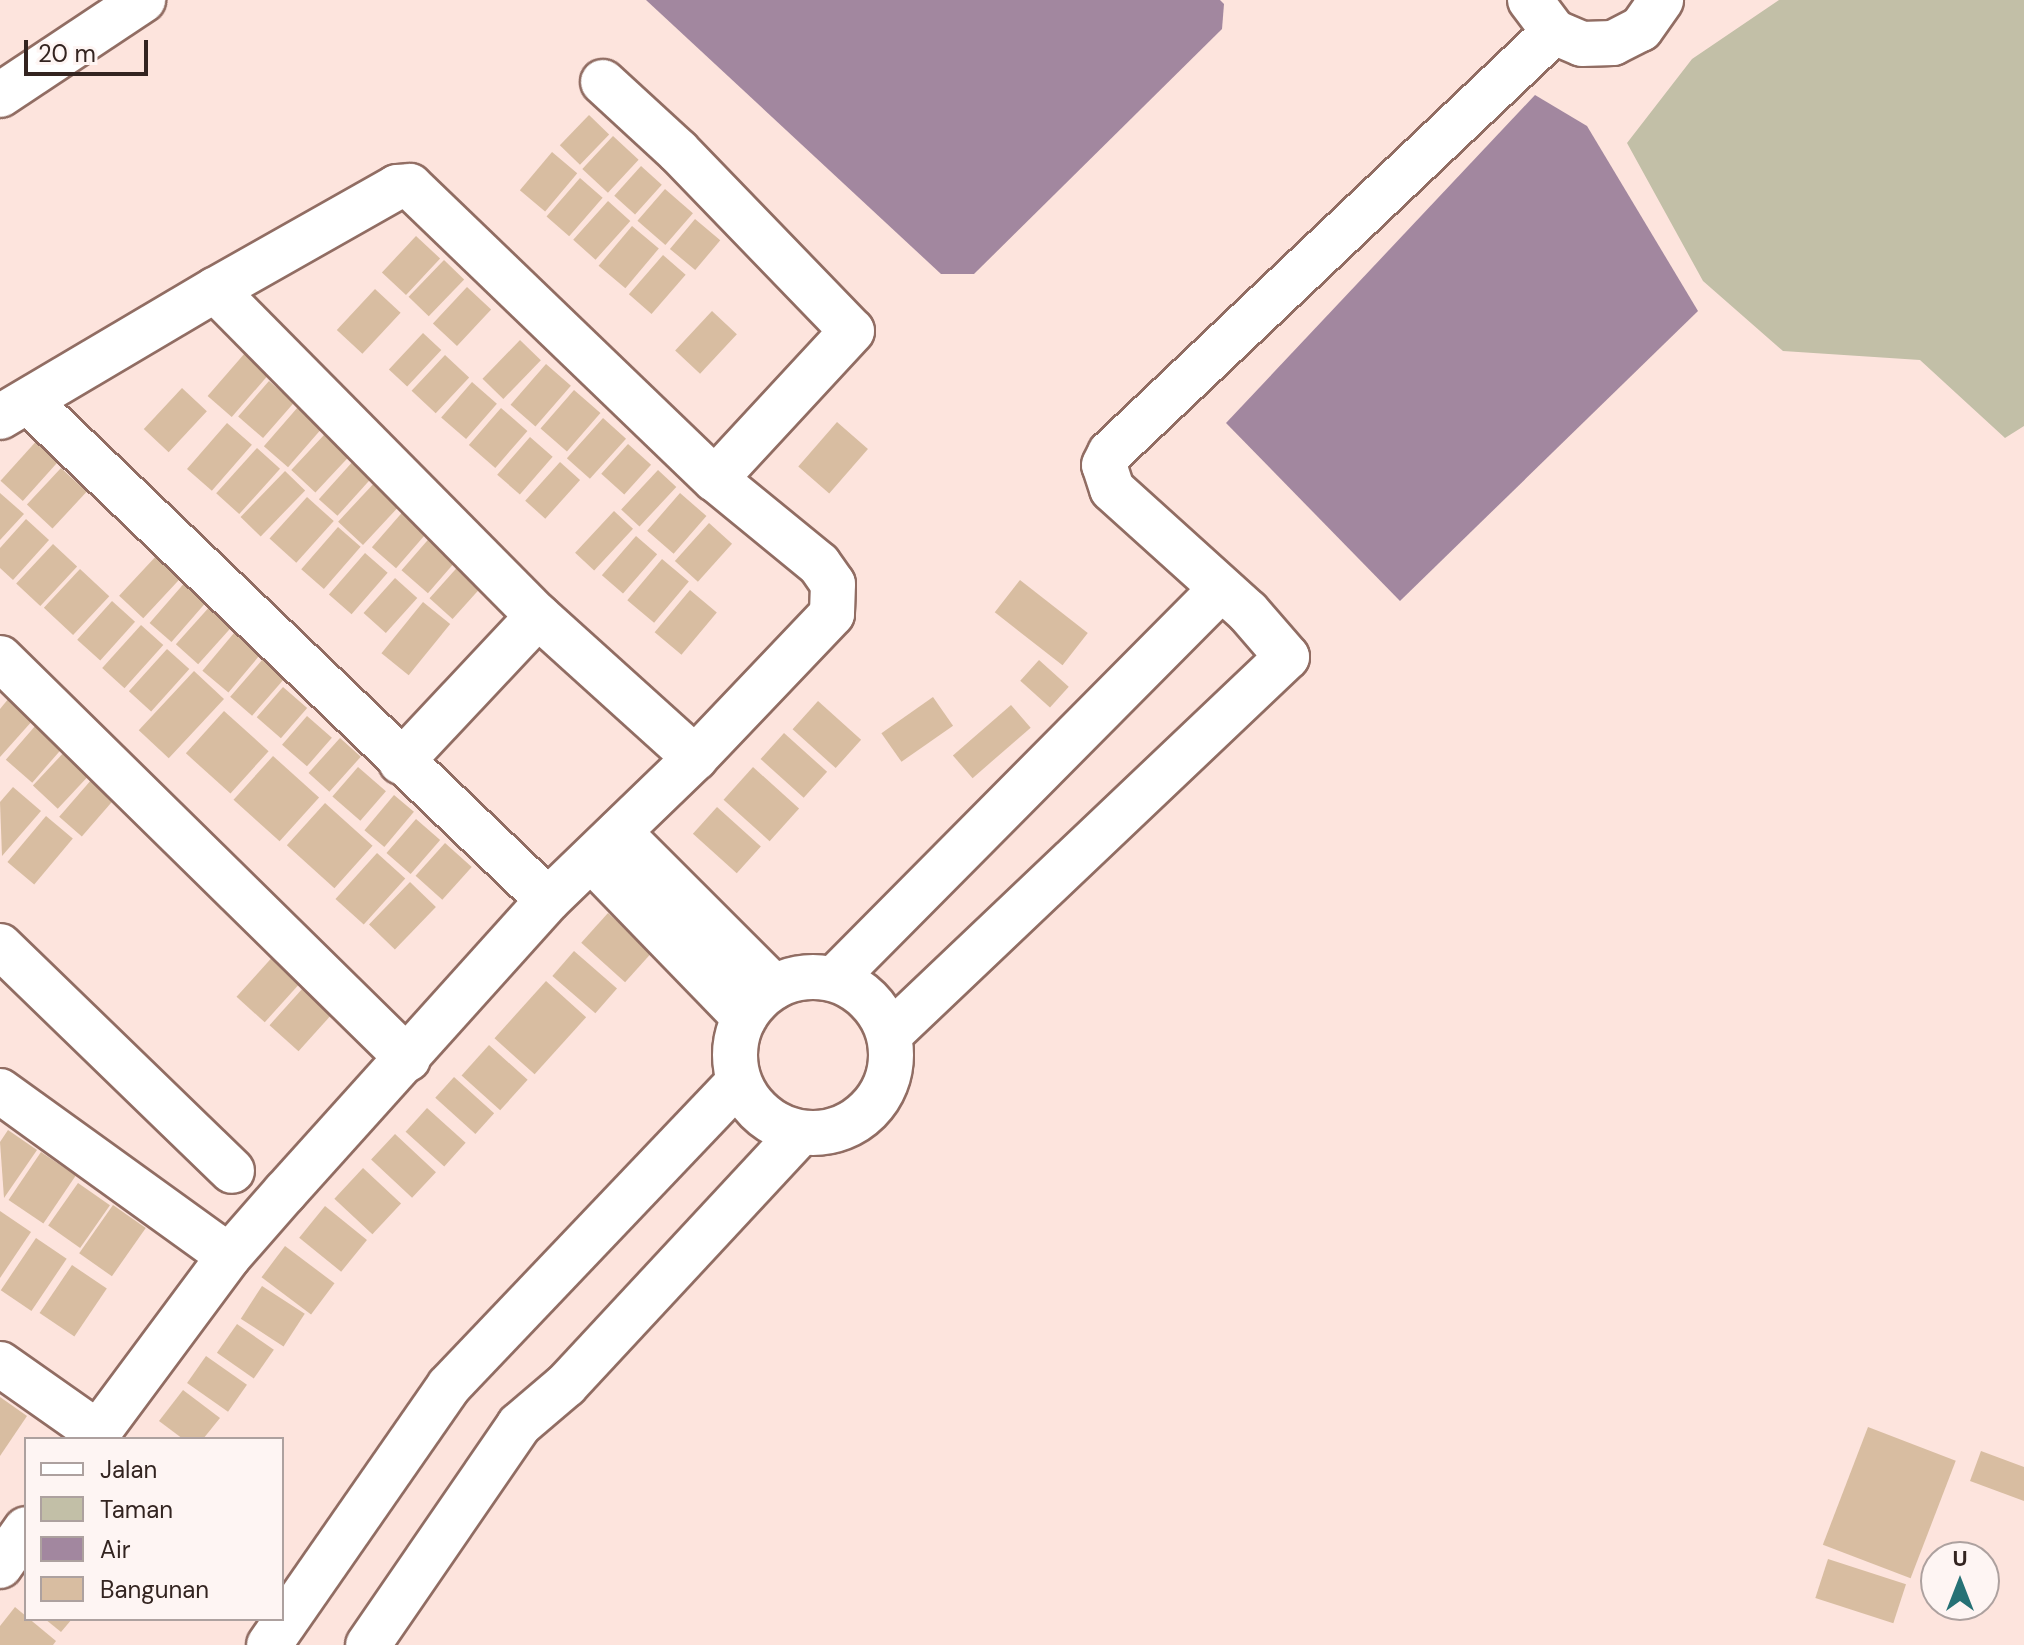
<!DOCTYPE html>
<html>
<head>
<meta charset="utf-8">
<style>
  body { margin:0 }
  #map { position:relative; width:2024px; height:1645px; overflow:hidden; background:#fde4dd; font-family:"DM Sans",sans-serif }
  div>[style] { position:absolute }
  [style*='--x'] { left:calc(var(--x)*1px); top:calc(var(--y)*1px); width:calc(var(--w)*1px); rotate:calc(var(--a)*1deg) }
  .green>* { inset:0; background:#c2bfa7 }
  .water>* { inset:0; background:#a2879f }
  .building>* { inset:0; background:#d8bda1; transform-origin:0 0 }
  .roads { filter:drop-shadow(2px 0 #916d63) drop-shadow(-2px 0 #916d63) drop-shadow(0 2px #916d63) drop-shadow(0 -2px #916d63) }
  .minor>* { height:44px; margin:-22px; padding:0 22px; transform-origin:22px; border-radius:22px; background:#fff }
  .minor>.ring { margin:-22px; padding:0; box-sizing:content-box; background:none; border:44px solid #fff; border-radius:50% }
  span { translate:-50% -50%; white-space:nowrap; text-align:center; line-height:1.15; -webkit-text-stroke:6px #fef5f3; paint-order:stroke }
  .legend { position:absolute; left:24px; top:1437px; width:260px; height:184px; box-sizing:border-box; background:#fef5f3; border:2px solid #ada19f; margin:0; padding:10px 14px; list-style:none; font-size:24px; color:#332420 }
  .legend li { display:flex; align-items:center; gap:16px; height:40px }
  .legend b { width:40px; border:2px solid #ada19f }
  .north { position:absolute; left:1920px; top:1541px; width:80px; height:80px; box-sizing:border-box; background:#fef5f3; border:2px solid #ada19f; border-radius:50%; rotate:0deg; font-size:22px; font-weight:700; line-height:32px; text-align:center; color:#332420 }
  .north::after { content:''; display:block; margin:auto; width:28px; height:36px; background:#267175; clip-path:polygon(50% 0,100% 100%,50% 72%,0 100%) }
  .scale { position:absolute; left:24px; top:40px; width:124px; height:36px; box-sizing:border-box; border:4px solid #332420; border-top:0; padding-left:10px; font-size:24px; line-height:28px; white-space:nowrap; color:#332420; -webkit-text-stroke:6px #fef5f3; paint-order:stroke }
</style>
</head>
<body>
<div id="map">
  <div class="green">
    <i style="clip-path:polygon(1779px 0,2024px 0,2024px 426px,2005px 438px,1920px 360px,1783px 351px,1703px 281px,1627px 143px,1692px 59px)"></i>
  </div>
  <div class="water">
    <i style="clip-path:polygon(646px 0,1220px 0,1224px 4px,1222px 29px,974px 274px,941px 274px)"></i>
    <i style="clip-path:polygon(1535px 95px,1587px 126px,1698px 311px,1400px 601px,1226px 423px)"></i>
  </div>
  <div class="building">
    <i style="left:589px;top:115px;width:28px;height:42px;rotate:44deg"></i>
    <i style="left:613px;top:136px;width:35px;height:45px;rotate:43deg"></i>
    <i style="left:552px;top:152px;width:33px;height:50px;rotate:40deg"></i>
    <i style="left:641px;top:166px;width:28px;height:40px;rotate:42deg"></i>
    <i style="left:580px;top:178px;width:30px;height:51px;rotate:41deg"></i>
    <i style="left:665px;top:189px;width:37px;height:42px;rotate:41deg"></i>
    <i style="left:608px;top:201px;width:30px;height:52px;rotate:42deg"></i>
    <i style="left:695px;top:219px;width:33px;height:39px;rotate:40deg"></i>
    <i style="left:632px;top:226px;width:35px;height:52px;rotate:40deg"></i>
    <i style="left:416px;top:236px;width:33px;height:50px;rotate:43deg"></i>
    <i style="left:663px;top:255px;width:30px;height:52px;rotate:41deg"></i>
    <i style="left:444px;top:260px;width:28px;height:51px;rotate:44deg"></i>
    <i style="left:467px;top:287px;width:33px;height:50px;rotate:43deg"></i>
    <i style="left:375px;top:289px;width:35px;height:56px;rotate:43deg"></i>
    <i style="left:712px;top:311px;width:34px;height:54px;rotate:43deg"></i>
    <i style="left:423px;top:333px;width:25px;height:50px;rotate:43deg"></i>
    <i style="left:520px;top:340px;width:29px;height:54px;rotate:44deg"></i>
    <i style="left:245px;top:353px;width:32px;height:57px;rotate:41deg"></i>
    <i style="left:445px;top:355px;width:33px;height:49px;rotate:43deg"></i>
    <i style="left:546px;top:364px;width:33px;height:54px;rotate:41deg"></i>
    <i style="left:269px;top:381px;width:33px;height:47px;rotate:41deg"></i>
    <i style="left:472px;top:382px;width:33px;height:47px;rotate:41deg"></i>
    <i style="left:182px;top:388px;width:34px;height:56px;rotate:43deg"></i>
    <i style="left:574px;top:390px;width:35px;height:51px;rotate:41deg"></i>
    <i style="left:298px;top:407px;width:32px;height:52px;rotate:41deg"></i>
    <i style="left:501px;top:408px;width:35px;height:49px;rotate:41deg"></i>
    <i style="left:603px;top:418px;width:31px;height:54px;rotate:42deg"></i>
    <i style="left:837px;top:422px;width:41px;height:59px;rotate:41deg"></i>
    <i style="left:227px;top:423px;width:33px;height:61px;rotate:41deg"></i>
    <i style="left:324px;top:435px;width:33px;height:48px;rotate:43deg"></i>
    <i style="left:40px;top:437px;width:30px;height:59px;rotate:42deg"></i>
    <i style="left:530px;top:437px;width:30px;height:50px;rotate:41deg"></i>
    <i style="left:628px;top:444px;width:31px;height:40px;rotate:42deg"></i>
    <i style="left:257px;top:448px;width:31px;height:61px;rotate:42deg"></i>
    <i style="left:355px;top:459px;width:25px;height:54px;rotate:42deg"></i>
    <i style="left:560px;top:462px;width:27px;height:52px;rotate:42deg"></i>
    <i style="left:61px;top:468px;width:35px;height:50px;rotate:43deg"></i>
    <i style="left:658px;top:470px;width:25px;height:54px;rotate:43deg"></i>
    <i style="left:285px;top:471px;width:28px;height:64px;rotate:44deg"></i>
    <i style="left:377px;top:480px;width:34px;height:57px;rotate:43deg"></i>
    <i style="clip-path:polygon(0 493px,24px 514px,0 540px)"></i>
    <i style="left:680px;top:493px;width:35px;height:50px;rotate:41deg"></i>
    <i style="left:307px;top:497px;width:36px;height:56px;rotate:42deg"></i>
    <i style="left:406px;top:508px;width:32px;height:52px;rotate:41deg"></i>
    <i style="left:614px;top:511px;width:26px;height:57px;rotate:43deg"></i>
    <i style="clip-path:polygon(26px 519px,49px 540px,13px 580px,0 568px,0 548px)"></i>
    <i style="left:709px;top:523px;width:31px;height:51px;rotate:42deg"></i>
    <i style="left:338px;top:527px;width:30px;height:56px;rotate:41deg"></i>
    <i style="left:433px;top:534px;width:35px;height:48px;rotate:41deg"></i>
    <i style="left:636px;top:536px;width:28px;height:52px;rotate:41deg"></i>
    <i style="left:53px;top:544px;width:33px;height:54px;rotate:43deg"></i>
    <i style="left:365px;top:553px;width:30px;height:55px;rotate:41deg"></i>
    <i style="left:158px;top:554px;width:33px;height:57px;rotate:43deg"></i>
    <i style="left:662px;top:559px;width:35px;height:54px;rotate:40deg"></i>
    <i style="left:463px;top:561px;width:31px;height:50px;rotate:42deg"></i>
    <i style="left:80px;top:569px;width:40px;height:53px;rotate:43deg"></i>
    <i style="left:395px;top:578px;width:30px;height:47px;rotate:42deg"></i>
    <i style="left:187px;top:580px;width:29px;height:57px;rotate:41deg"></i>
    <i style="left:1020px;top:580px;width:86px;height:41px;rotate:38deg"></i>
    <i style="left:690px;top:590px;width:35px;height:55px;rotate:40deg"></i>
    <i style="left:112px;top:601px;width:31px;height:52px;rotate:42deg"></i>
    <i style="left:423px;top:602px;width:35px;height:66px;rotate:39deg"></i>
    <i style="left:212px;top:604px;width:30px;height:54px;rotate:42deg"></i>
    <i style="left:141px;top:625px;width:30px;height:58px;rotate:42deg"></i>
    <i style="left:239px;top:627px;width:34px;height:57px;rotate:40deg"></i>
    <i style="left:167px;top:649px;width:30px;height:57px;rotate:42deg"></i>
    <i style="left:263px;top:659px;width:29px;height:50px;rotate:41deg"></i>
    <i style="left:1039px;top:660px;width:40px;height:28px;rotate:42deg"></i>
    <i style="left:194px;top:671px;width:41px;height:81px;rotate:43deg"></i>
    <i style="left:283px;top:687px;width:32px;height:40px;rotate:41deg"></i>
    <i style="left:933px;top:697px;width:35px;height:63px;rotate:55deg"></i>
    <i style="clip-path:polygon(9px 698px,33px 720px,0 757px,0 709px)"></i>
    <i style="left:818px;top:701px;width:58px;height:38px;rotate:42deg"></i>
    <i style="left:1011px;top:705px;width:30px;height:77px;rotate:49deg"></i>
    <i style="left:224px;top:711px;width:60px;height:57px;rotate:42deg"></i>
    <i style="left:307px;top:716px;width:33px;height:38px;rotate:41deg"></i>
    <i style="left:36px;top:725px;width:35px;height:46px;rotate:41deg"></i>
    <i style="left:784px;top:733px;width:58px;height:35px;rotate:42deg"></i>
    <i style="left:340px;top:738px;width:28px;height:47px;rotate:42deg"></i>
    <i style="left:67px;top:749px;width:34px;height:50px;rotate:43deg"></i>
    <i style="left:273px;top:756px;width:62px;height:59px;rotate:42deg"></i>
    <i style="left:358px;top:767px;width:37px;height:39px;rotate:41deg"></i>
    <i style="left:753px;top:767px;width:62px;height:44px;rotate:42deg"></i>
    <i style="left:92px;top:779px;width:30px;height:50px;rotate:41deg"></i>
    <i style="clip-path:polygon(13px 787px,41px 811px,2px 856px,0 802px)"></i>
    <i style="left:394px;top:795px;width:26px;height:46px;rotate:40deg"></i>
    <i style="left:325px;top:803px;width:64px;height:57px;rotate:42deg"></i>
    <i style="left:717px;top:807px;width:59px;height:36px;rotate:42deg"></i>
    <i style="left:46px;top:816px;width:35px;height:60px;rotate:40deg"></i>
    <i style="left:416px;top:819px;width:32px;height:45px;rotate:41deg"></i>
    <i style="left:445px;top:843px;width:36px;height:44px;rotate:42deg"></i>
    <i style="left:377px;top:853px;width:38px;height:62px;rotate:42deg"></i>
    <i style="left:410px;top:882px;width:36px;height:59px;rotate:44deg"></i>
    <i style="left:608px;top:913px;width:59px;height:40px;rotate:42deg"></i>
    <i style="left:574px;top:951px;width:57px;height:33px;rotate:41deg"></i>
    <i style="left:276px;top:953px;width:38px;height:59px;rotate:42deg"></i>
    <i style="left:546px;top:981px;width:54px;height:77px;rotate:42deg"></i>
    <i style="left:303px;top:988px;width:39px;height:50px;rotate:42deg"></i>
    <i style="left:489px;top:1045px;width:52px;height:41px;rotate:42deg"></i>
    <i style="left:454px;top:1077px;width:54px;height:28px;rotate:42deg"></i>
    <i style="left:427px;top:1108px;width:52px;height:32px;rotate:42deg"></i>
    <i style="clip-path:polygon(8px 1130px,37px 1150px,4px 1198px,0 1142px)"></i>
    <i style="left:395px;top:1134px;width:56px;height:35px;rotate:43deg"></i>
    <i style="left:41px;top:1152px;width:42px;height:58px;rotate:34deg"></i>
    <i style="left:363px;top:1168px;width:52px;height:42px;rotate:43deg"></i>
    <i style="left:78px;top:1183px;width:39px;height:52px;rotate:35deg"></i>
    <i style="left:113px;top:1205px;width:40px;height:59px;rotate:35deg"></i>
    <i style="left:325px;top:1206px;width:54px;height:41px;rotate:39deg"></i>
    <i style="clip-path:polygon(0 1211px,31px 1232px,0 1278px)"></i>
    <i style="left:36px;top:1238px;width:37px;height:63px;rotate:34deg"></i>
    <i style="left:285px;top:1246px;width:62px;height:39px;rotate:37deg"></i>
    <i style="left:72px;top:1265px;width:42px;height:58px;rotate:34deg"></i>
    <i style="left:262px;top:1286px;width:51px;height:39px;rotate:33deg"></i>
    <i style="left:237px;top:1324px;width:45px;height:35px;rotate:35deg"></i>
    <i style="left:206px;top:1356px;width:50px;height:33px;rotate:35deg"></i>
    <i style="clip-path:polygon(183px 1390px,220px 1418px,203px 1439px,183px 1439px,159px 1421px)"></i>
    <i style="clip-path:polygon(0 1397px,27px 1416px,0 1456px)"></i>
    <i style="left:1868px;top:1427px;width:94px;height:126px;rotate:21deg"></i>
    <i style="clip-path:polygon(1981px 1451px,2024px 1467px,2024px 1501px,1970px 1481px)"></i>
    <i style="left:1828px;top:1559px;width:82px;height:41px;rotate:18deg"></i>
    <i style="clip-path:polygon(15px 1607px,56px 1641px,53px 1645px,0 1645px,0 1626px)"></i>
    <i style="clip-path:polygon(45px 1619px,72px 1619px,61px 1632px)"></i>
  </div>
  <div class="roads">
    <div class="minor">
      <i style="--x:1530;--y:0;--w:40;--a:53"></i>
      <i style="--x:1554;--y:32;--w:30;--a:23"></i>
      <i style="--x:1582;--y:44;--w:31;--a:-2"></i>
      <i style="--x:1613;--y:43;--w:31;--a:-27"></i>
      <i style="--x:1641;--y:29;--w:35;--a:-55"></i>
      <i style="--x:603;--y:82;--w:102;--a:42.6"></i>
      <i style="--x:678;--y:151;--w:250;--a:46"></i>
      <i style="--x:852;--y:331;--w:202;--a:132.8"></i>
      <i style="--x:0;--y:95;--w:172;--a:-33.6"></i>
      <i style="--x:215;--y:290;--w:459;--a:45.3"></i>
      <i style="--x:538;--y:616;--w:212;--a:42.1"></i>
      <i style="--x:29;--y:402;--w:719;--a:43.82"></i>
      <i style="--x:0;--y:417;--w:250;--a:-30.6"></i>
      <i style="--x:215;--y:290;--w:209;--a:-29.5"></i>
      <i style="--x:397;--y:187;--w:13;--a:-4"></i>
      <i style="--x:410;--y:186;--w:423;--a:43.9"></i>
      <i style="--x:715;--y:479;--w:134;--a:39.3"></i>
      <i style="--x:819;--y:564;--w:24;--a:55"></i>
      <i style="--x:833;--y:584;--w:30;--a:92"></i>
      <i style="--x:832;--y:614;--w:199;--a:133.6"></i>
      <i style="--x:695;--y:758;--w:204;--a:136"></i>
      <i style="--x:548;--y:900;--w:393;--a:132"></i>
      <i style="--x:285;--y:1192;--w:85;--a:131.2"></i>
      <i style="--x:229;--y:1256;--w:228;--a:126.6"></i>
      <i style="--x:0;--y:658;--w:572;--a:44.5"></i>
      <i style="--x:401;--y:762;--w:200;--a:-46.8"></i>
      <i style="--x:619;--y:832;--w:219;--a:45"></i>
      <i style="--x:592;--y:860;--w:219;--a:45.9"></i>
      <i style="--x:0;--y:946;--w:323;--a:44.1"></i>
      <i class="ring" style="left:735px;top:977px;width:112px;height:112px"></i>
      <i style="--x:835;--y:978;--w:548;--a:-45.22"></i>
      <i style="--x:891;--y:1033;--w:546;--a:-43.52"></i>
      <i style="--x:1287;--y:657;--w:60;--a:-130.9"></i>
      <i style="--x:1248;--y:612;--w:183;--a:-137.9"></i>
      <i style="--x:1112;--y:489;--w:25;--a:-108"></i>
      <i style="--x:1104;--y:465;--w:13;--a:-63"></i>
      <i style="--x:1110;--y:453;--w:612;--a:-43.48"></i>
      <i style="--x:0;--y:1091;--w:282;--a:35.8"></i>
      <i style="--x:0;--y:1364;--w:120;--a:35.1"></i>
      <i style="--x:0;--y:1566;--w:45;--a:-54.9"></i>
      <i style="--x:269;--y:1645;--w:315;--a:-55.2"></i>
      <i style="--x:449;--y:1386;--w:419;--a:-46.4"></i>
      <i style="--x:368;--y:1645;--w:267;--a:-55.5"></i>
      <i style="--x:519;--y:1425;--w:62;--a:-40.4"></i>
      <i style="--x:566;--y:1385;--w:342;--a:-47.1"></i>
    </div>
  </div>
  <ul class="legend">
  <li><b style="height:10px;background:#fff"></b>Jalan</li>
  <li><b style="height:22px;background:#c2bfa7"></b>Taman</li>
  <li><b style="height:22px;background:#a2879f"></b>Air</li>
  <li><b style="height:22px;background:#d8bda1"></b>Bangunan</li>
  </ul>
  <div class="north">U</div>
  <div class="scale">20 m</div>
</div>
</body>
</html>
